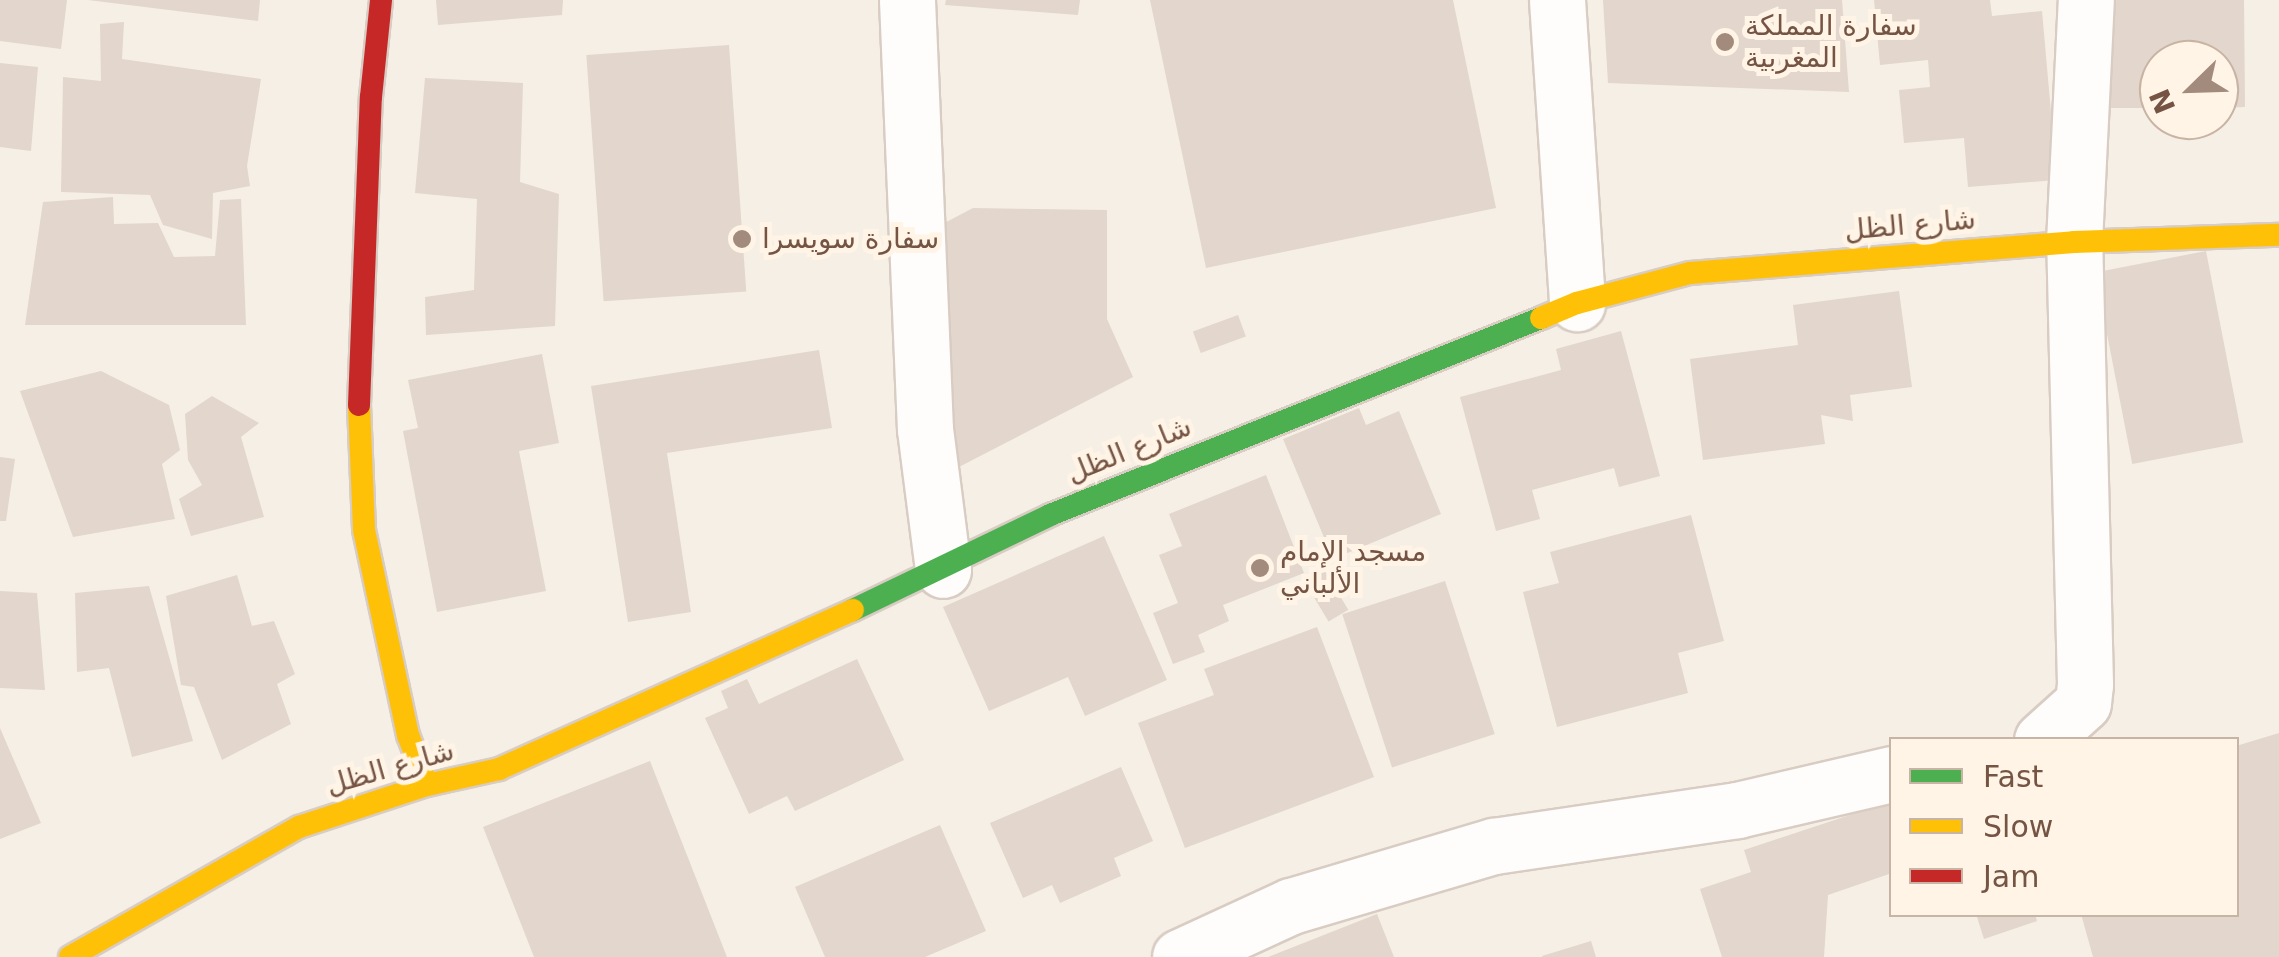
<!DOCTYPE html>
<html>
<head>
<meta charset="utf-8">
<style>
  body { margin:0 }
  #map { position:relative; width:2279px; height:957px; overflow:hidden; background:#f6efe5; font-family:"DejaVu Sans","Noto Sans Arabic",sans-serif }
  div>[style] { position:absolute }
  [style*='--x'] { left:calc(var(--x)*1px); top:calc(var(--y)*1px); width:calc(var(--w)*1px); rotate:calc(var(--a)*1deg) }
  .building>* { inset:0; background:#e3d6cc; transform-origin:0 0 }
  .roads { filter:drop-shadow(2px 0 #d8ccc3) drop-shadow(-2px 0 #d8ccc3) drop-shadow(0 2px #d8ccc3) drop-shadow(0 -2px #d8ccc3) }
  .street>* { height:55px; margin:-27.5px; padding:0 27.5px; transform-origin:27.5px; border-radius:27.5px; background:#fefdfb }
  .fast>* { height:22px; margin:-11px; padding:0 11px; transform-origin:11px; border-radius:11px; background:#4caf50 }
  .slow>* { height:22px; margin:-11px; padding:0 11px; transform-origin:11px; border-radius:11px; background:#ffc107 }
  .jam>* { height:22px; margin:-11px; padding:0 11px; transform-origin:11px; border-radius:11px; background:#c62828 }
  .dots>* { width:28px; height:28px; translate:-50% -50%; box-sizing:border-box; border:5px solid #fff4e5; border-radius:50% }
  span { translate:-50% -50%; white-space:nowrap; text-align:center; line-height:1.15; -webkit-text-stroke:10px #fff4e5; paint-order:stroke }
  .poi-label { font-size:28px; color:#755444 }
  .left { translate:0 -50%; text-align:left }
  .street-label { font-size:28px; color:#755444 }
  .legend { position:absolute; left:1889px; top:737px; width:350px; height:180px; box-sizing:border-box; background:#fff4e5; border:2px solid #c8b4a5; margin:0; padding:12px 18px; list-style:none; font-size:30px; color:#755444 }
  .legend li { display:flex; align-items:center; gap:20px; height:50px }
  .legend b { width:50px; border:2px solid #c8b4a5 }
  .north { position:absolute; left:2139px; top:40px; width:100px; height:100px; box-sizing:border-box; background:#fff4e5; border:2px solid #c8b4a5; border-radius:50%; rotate:247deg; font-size:28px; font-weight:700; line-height:40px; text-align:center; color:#755444 }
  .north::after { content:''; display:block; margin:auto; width:35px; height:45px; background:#a28a7c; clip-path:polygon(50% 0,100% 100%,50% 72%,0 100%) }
</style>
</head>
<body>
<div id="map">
  <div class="building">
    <i style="clip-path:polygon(0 0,67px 0,61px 49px,0 41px)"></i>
    <i style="clip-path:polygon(88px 0,260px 0,258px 21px)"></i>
    <i style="clip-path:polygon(436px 0,563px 0,562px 15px,438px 25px)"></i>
    <i style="clip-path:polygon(946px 0,1080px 0,1078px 15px,945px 5px)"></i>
    <i style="clip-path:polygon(1150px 0,1453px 0,1496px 208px,1206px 268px)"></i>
    <i style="clip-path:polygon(1603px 0,1842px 0,1849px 92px,1608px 83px)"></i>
    <i style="clip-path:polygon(1874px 0,1990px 0,1992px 16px,2042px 11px,2057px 180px,1968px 187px,1964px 138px,1904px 143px,1899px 90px,1930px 87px,1928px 60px,1880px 65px)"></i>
    <i style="clip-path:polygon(2104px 0,2244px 0,2245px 107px,2219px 108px,2219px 60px,2159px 60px,2159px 108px,2105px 108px)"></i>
    <i style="clip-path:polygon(124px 22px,122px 59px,261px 79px,247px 166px,250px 186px,213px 193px,212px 239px,163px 225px,150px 195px,61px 192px,63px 77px,101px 81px,100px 24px)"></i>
    <i style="left:729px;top:45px;width:247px;height:143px;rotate:86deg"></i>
    <i style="clip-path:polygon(0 63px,38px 67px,31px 151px,0 147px)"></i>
    <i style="clip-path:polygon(425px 78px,523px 83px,520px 182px,559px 194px,555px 326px,426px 335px,425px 297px,474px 290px,477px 199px,415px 193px)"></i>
    <i style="clip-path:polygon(113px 197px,114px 224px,158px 223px,174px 257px,215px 256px,220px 200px,241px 199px,246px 325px,25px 325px,43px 202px)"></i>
    <i style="clip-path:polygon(973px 208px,1107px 210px,1107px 319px,1133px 377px,957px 468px,932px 418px,933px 229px)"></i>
    <i style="left:2206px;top:251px;width:195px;height:113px;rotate:79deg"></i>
    <i style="clip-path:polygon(1899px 291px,1912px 387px,1850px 395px,1853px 421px,1821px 415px,1825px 444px,1703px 460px,1690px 359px,1798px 345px,1793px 305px)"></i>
    <i style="left:1238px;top:315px;width:23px;height:48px;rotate:70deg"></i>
    <i style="clip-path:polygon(1621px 331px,1660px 476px,1619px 487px,1614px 468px,1532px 490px,1540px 519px,1496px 531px,1460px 397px,1561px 370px,1556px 349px)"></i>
    <i style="clip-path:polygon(819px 350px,832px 428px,667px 453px,691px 612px,628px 622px,591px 386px)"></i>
    <i style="clip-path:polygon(542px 354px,559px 443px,519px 451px,546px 591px,437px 612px,403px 431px,418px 428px,408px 380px)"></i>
    <i style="clip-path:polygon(101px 371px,169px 405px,180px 450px,162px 464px,175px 519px,73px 537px,20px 391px)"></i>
    <i style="clip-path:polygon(212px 396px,259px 423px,241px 437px,264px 517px,191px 536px,179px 499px,202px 485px,188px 460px,185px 414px)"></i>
    <i style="clip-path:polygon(1359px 408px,1366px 425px,1399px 411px,1441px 514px,1333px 559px,1283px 439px)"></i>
    <i style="clip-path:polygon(0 457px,15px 459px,6px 521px,0 521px)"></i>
    <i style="clip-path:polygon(1266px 475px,1304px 573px,1223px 605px,1229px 621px,1198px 635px,1205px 652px,1173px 664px,1153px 613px,1178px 603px,1159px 555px,1182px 546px,1169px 514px)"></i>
    <i style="clip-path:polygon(1691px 515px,1724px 641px,1678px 653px,1688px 693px,1557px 727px,1523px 592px,1559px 583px,1550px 552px)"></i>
    <i style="clip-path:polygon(1104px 536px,1167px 680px,1085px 716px,1068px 677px,989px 711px,943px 607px)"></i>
    <i style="left:1322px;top:566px;width:51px;height:23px;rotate:59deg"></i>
    <i style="clip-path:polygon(237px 575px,252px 626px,274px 621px,295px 674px,277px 684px,291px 724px,222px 760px,194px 687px,181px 685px,166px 596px)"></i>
    <i style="left:1445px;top:581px;width:161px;height:108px;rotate:72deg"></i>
    <i style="clip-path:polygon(149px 586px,193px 741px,132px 757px,109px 668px,77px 672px,75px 593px)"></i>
    <i style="clip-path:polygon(0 591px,37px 593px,45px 690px,0 688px)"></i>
    <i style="clip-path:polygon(1317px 627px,1374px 777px,1185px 848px,1138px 723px,1214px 695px,1204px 669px)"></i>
    <i style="clip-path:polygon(857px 659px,904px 760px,795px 811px,787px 796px,749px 814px,705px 718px,728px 708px,721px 691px,747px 679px,759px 704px)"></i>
    <i style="clip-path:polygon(0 728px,41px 823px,0 839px)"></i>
    <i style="clip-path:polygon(2279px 733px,2279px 957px,2093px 957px,2081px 914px,2236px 914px,2236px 746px)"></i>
    <i style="clip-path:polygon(650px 761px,727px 957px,534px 957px,483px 827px)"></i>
    <i style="clip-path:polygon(1121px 767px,1153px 841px,1114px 858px,1121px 876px,1060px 903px,1052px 885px,1023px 898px,990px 823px)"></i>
    <i style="clip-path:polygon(1892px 801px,1892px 873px,1828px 895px,1824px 957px,1722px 957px,1700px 889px,1751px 872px,1744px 850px)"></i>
    <i style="clip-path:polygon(940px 825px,986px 931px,925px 957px,825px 957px,795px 887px)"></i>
    <i style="clip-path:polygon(1377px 914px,1394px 957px,1268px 957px)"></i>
    <i style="clip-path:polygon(1976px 914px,2035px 914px,2037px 921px,1984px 939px)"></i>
    <i style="clip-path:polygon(1591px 941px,1596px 957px,1542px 957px,1542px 956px)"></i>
  </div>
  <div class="roads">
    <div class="street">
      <i style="--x:907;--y:0;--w:429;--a:87.6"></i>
      <i style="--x:925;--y:429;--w:142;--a:82.7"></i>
      <i style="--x:1557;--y:0;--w:304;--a:86.2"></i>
      <i style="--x:2042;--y:740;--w:55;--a:-42.1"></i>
      <i style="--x:2083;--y:703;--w:19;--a:-84"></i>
      <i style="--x:2085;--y:684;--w:442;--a:-91.4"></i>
      <i style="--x:2074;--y:242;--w:242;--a:-87.2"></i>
      <i style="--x:1180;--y:957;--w:122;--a:-24.7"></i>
      <i style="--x:1291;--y:906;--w:212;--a:-16.5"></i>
      <i style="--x:1494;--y:846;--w:246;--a:-8.4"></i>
      <i style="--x:1737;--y:810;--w:159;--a:-13.1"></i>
    </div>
    <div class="fast">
      <i style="--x:853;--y:610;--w:219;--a:-25.7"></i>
      <i style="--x:1050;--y:515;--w:529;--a:-21.86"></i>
    </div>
    <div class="slow">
      <i style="--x:1541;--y:318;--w:39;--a:-23"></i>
      <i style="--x:1577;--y:303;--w:117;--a:-14.9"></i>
      <i style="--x:1690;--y:273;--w:385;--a:-4.6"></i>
      <i style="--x:2074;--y:242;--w:205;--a:-2"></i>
      <i style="--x:359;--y:405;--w:125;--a:87.7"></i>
      <i style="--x:364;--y:530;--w:210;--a:77.9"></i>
      <i style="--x:408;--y:735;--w:53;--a:69.2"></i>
      <i style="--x:70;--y:957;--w:263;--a:-29.6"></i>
      <i style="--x:299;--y:827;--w:135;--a:-18.2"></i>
      <i style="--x:427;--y:785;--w:74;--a:-12.5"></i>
      <i style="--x:499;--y:769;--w:388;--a:-24.2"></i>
    </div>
    <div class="jam">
      <i style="--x:359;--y:405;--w:308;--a:-87.8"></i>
      <i style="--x:371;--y:97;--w:98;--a:-84.1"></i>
    </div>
  </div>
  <div class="dots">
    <i style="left:1725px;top:42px;background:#a28a7c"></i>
    <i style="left:742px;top:239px;background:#a28a7c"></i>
    <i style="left:1260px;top:568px;background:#a28a7c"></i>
  </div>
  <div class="poi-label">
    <span class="left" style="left:1745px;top:42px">سفارة المملكة<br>المغربية</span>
    <span class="left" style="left:762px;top:239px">سفارة سويسرا</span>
    <span class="left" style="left:1280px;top:568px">مسجد الإمام<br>الألباني</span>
  </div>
  <div class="street-label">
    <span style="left:1910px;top:225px;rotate:-5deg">شارع الظل</span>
    <span style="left:1129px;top:450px;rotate:-22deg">شارع الظل</span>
    <span style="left:390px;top:768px;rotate:-16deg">شارع الظل</span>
  </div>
  <ul class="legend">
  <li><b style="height:12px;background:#4caf50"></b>Fast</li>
  <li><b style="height:12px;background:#ffc107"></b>Slow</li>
  <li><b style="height:12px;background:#c62828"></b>Jam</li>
  </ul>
  <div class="north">N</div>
</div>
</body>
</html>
